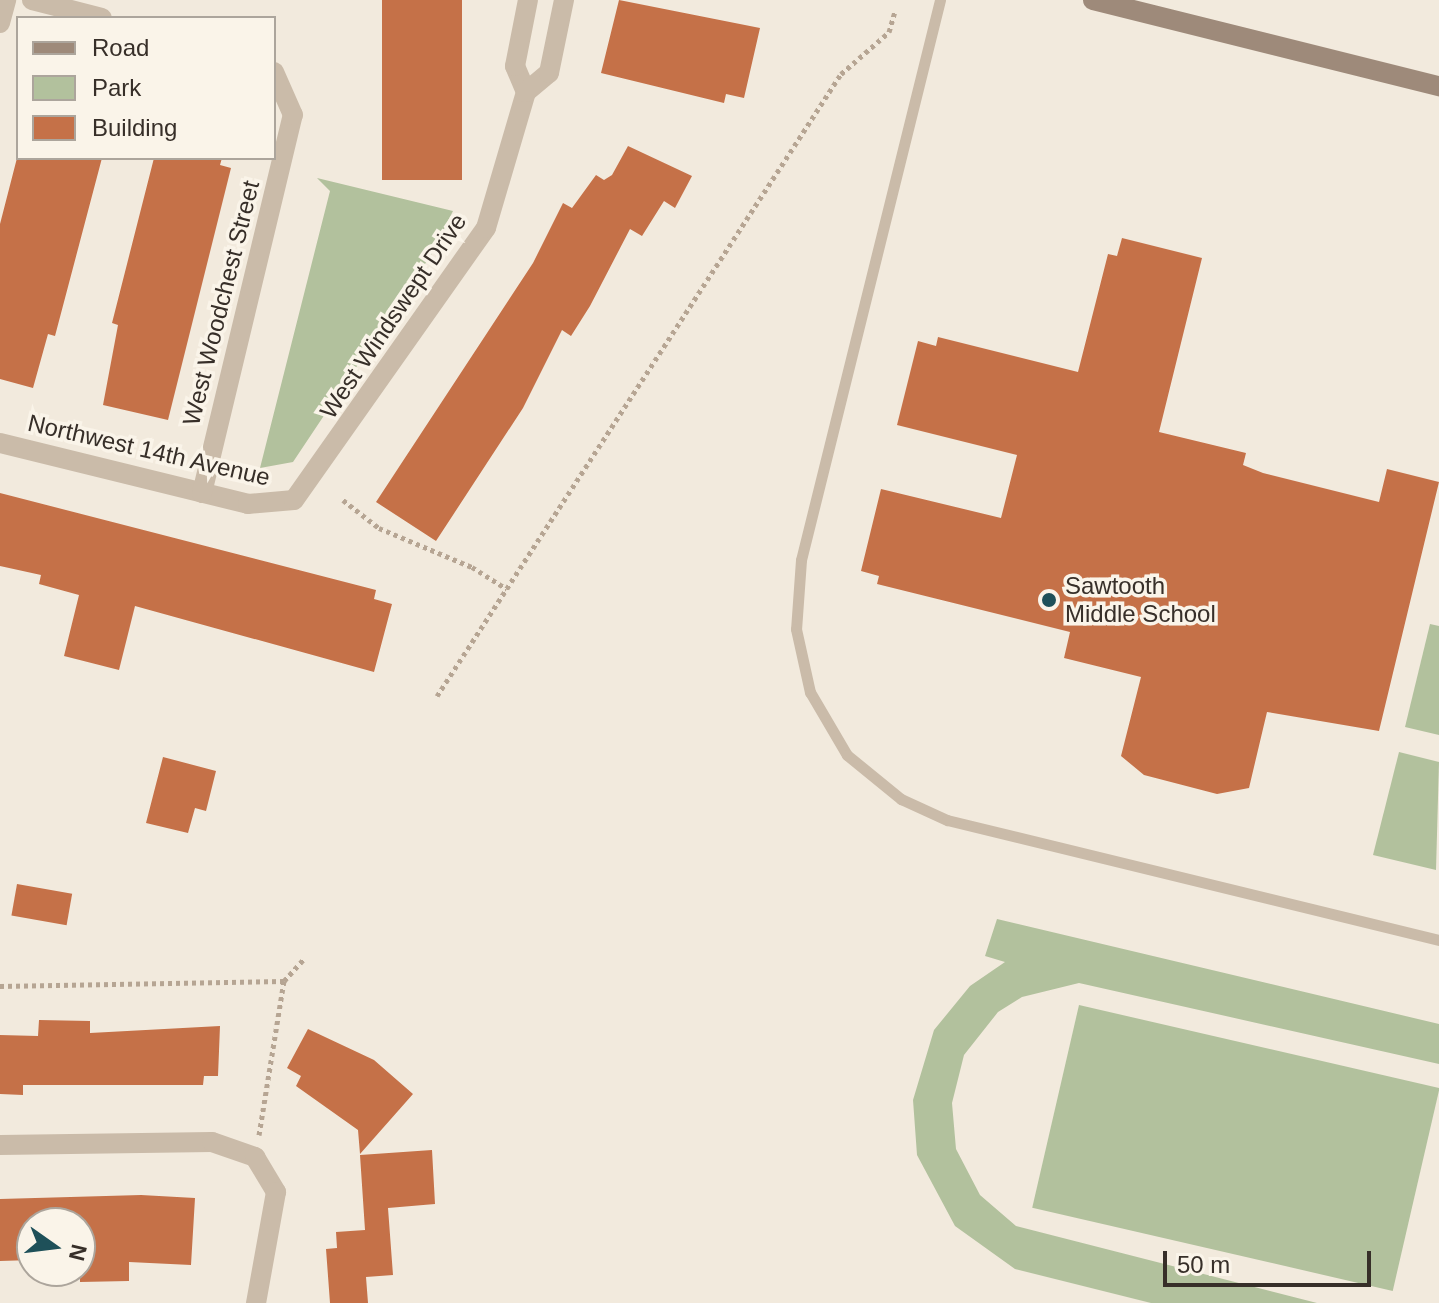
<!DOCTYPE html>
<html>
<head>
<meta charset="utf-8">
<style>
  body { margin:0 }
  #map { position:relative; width:1439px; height:1303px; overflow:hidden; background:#f2eadd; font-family:Helvetica,sans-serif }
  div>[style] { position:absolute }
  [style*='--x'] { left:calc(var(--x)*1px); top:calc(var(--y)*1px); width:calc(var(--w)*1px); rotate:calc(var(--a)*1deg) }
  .green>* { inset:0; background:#b2c19d; transform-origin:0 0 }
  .building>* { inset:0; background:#c57148; transform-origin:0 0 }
  .path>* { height:5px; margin-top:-2.5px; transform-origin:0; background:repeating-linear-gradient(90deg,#b6a593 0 4px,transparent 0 8px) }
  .lane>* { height:11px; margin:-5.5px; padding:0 5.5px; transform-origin:5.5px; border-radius:5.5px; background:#cabba9 }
  .street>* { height:20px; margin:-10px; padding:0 10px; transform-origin:10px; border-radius:10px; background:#cabba9 }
  .secondary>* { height:20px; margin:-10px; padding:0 10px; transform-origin:10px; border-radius:10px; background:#9e8a7a }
  .dots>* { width:22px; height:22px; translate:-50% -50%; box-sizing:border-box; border:4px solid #faf4e9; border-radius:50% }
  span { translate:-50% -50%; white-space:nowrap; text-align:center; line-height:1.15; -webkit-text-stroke:7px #faf4e9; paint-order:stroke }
  .street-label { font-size:24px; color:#372f29 }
  .poi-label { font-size:24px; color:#372f29 }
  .left { translate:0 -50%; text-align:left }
  .legend { position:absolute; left:16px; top:16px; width:260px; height:144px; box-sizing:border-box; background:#faf4e9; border:2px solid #aca59c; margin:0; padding:10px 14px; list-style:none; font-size:24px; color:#372f29 }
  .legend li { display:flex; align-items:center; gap:16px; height:40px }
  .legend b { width:40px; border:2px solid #aca59c }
  .north { position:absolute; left:16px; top:1207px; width:80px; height:80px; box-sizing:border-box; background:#faf4e9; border:2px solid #aca59c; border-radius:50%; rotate:104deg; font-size:22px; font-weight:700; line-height:32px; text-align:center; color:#372f29 }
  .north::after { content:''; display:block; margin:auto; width:28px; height:36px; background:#1e5059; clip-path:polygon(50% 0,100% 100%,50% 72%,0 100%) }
  .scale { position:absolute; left:1163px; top:1251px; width:208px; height:36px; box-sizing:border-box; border:4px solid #372f29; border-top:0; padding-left:10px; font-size:24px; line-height:28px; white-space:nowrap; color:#372f29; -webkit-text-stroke:6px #faf4e9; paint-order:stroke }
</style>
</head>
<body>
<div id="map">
  <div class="green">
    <i style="clip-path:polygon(317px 178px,453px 211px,431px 255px,293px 462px,260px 468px,330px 191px)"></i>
    <i style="clip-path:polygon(1430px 624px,1439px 626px,1439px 735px,1405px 727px)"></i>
    <i style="clip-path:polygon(1399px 752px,1439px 762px,1436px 870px,1373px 855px)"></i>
    <i style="clip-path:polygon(997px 919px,1439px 1024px,1439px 1064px,1079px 983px,1022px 997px,998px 1012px,964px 1055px,952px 1103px,956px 1149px,980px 1195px,1016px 1226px,1317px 1303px,1151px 1303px,1015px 1269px,955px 1226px,917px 1155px,913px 1100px,934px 1030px,970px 986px,1005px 962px,985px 956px)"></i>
    <i style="left:1079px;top:1005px;width:370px;height:208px;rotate:13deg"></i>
  </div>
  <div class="building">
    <i style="left:382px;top:0;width:80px;height:180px"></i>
    <i style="clip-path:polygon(619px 0,760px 28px,744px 98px,726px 94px,724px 103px,601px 73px)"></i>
    <i style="clip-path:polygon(628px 146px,692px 176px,675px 208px,664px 201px,642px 236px,630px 229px,590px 306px,571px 336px,562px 330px,523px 408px,436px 541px,376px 502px,533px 263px,563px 203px,572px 208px,596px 175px,604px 180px,612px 175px)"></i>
    <i style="clip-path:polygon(17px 158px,102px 158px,55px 336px,48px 334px,33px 388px,0 379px,0 224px)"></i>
    <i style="clip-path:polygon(154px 158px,222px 158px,220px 165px,231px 168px,168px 420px,103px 405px,118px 325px,112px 323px)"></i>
    <i style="clip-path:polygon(1122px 238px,1202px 258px,1159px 432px,1246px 453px,1243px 465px,1263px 473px,1379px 502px,1387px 469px,1439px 482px,1379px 731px,1267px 712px,1249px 788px,1217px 794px,1144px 775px,1121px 756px,1141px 677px,1064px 658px,1070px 632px,877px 584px,879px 576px,861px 571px,881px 489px,1001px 518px,1017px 455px,897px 425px,918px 341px,936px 346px,938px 337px,1078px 372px,1108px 254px,1117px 256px)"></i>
    <i style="clip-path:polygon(0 493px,376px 590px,374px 599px,392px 604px,374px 672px,135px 606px,119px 670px,64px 656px,79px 595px,39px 584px,41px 575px,0 566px)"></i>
    <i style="clip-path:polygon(163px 757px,216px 771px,206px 811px,195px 808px,188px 833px,146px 823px)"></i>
    <i style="left:17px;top:884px;width:56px;height:32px;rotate:10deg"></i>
    <i style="clip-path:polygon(39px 1020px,90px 1021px,90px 1033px,220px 1026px,218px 1076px,204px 1076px,203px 1085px,23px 1085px,23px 1095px,0 1094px,0 1035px,38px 1036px)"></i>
    <i style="clip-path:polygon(308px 1029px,374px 1060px,413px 1094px,360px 1154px,358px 1130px,296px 1086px,301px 1076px,287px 1068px)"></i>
    <i style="clip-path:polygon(432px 1150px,435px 1204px,388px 1208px,393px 1275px,366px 1277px,368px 1303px,330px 1303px,326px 1249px,337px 1248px,336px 1232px,365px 1230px,360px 1155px)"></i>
    <i style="clip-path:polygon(141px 1195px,195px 1198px,191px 1265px,129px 1262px,129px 1281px,80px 1282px,80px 1223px,32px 1223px,32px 1260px,0 1261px,0 1199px)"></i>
  </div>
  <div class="path">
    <i style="--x:343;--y:500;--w:46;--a:37.9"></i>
    <i style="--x:379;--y:528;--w:101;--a:22.8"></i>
    <i style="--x:472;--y:567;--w:41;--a:32.2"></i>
    <i style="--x:437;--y:696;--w:742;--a:-57"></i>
    <i style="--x:841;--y:74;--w:64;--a:-41.2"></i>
    <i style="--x:889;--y:32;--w:22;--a:-74"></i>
    <i style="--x:0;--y:986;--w:284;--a:-1"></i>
    <i style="--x:259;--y:1135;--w:156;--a:-80.8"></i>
    <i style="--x:284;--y:981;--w:31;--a:-48"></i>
  </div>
  <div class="lane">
    <i style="--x:940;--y:0;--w:577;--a:103.94"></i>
    <i style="--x:801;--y:560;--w:69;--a:94.1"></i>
    <i style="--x:796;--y:629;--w:65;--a:77.5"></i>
    <i style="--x:810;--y:692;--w:73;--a:59.6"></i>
    <i style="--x:847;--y:755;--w:70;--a:39.2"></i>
    <i style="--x:901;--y:799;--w:51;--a:24.5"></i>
    <i style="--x:947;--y:820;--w:506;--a:13.71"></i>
  </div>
  <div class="street">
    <i style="--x:32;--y:0;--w:72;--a:14.4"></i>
    <i style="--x:0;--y:23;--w:24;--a:-75"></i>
    <i style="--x:526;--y:92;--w:28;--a:-113"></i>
    <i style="--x:515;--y:66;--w:67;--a:-78.9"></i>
    <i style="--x:0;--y:443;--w:255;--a:13.8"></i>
    <i style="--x:248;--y:504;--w:46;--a:-5"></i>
    <i style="--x:294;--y:500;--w:333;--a:-54.8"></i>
    <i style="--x:486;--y:228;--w:142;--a:-73.6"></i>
    <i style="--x:526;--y:92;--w:30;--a:-40"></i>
    <i style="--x:549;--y:73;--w:75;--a:-78.4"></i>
    <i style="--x:202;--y:493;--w:389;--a:-76.5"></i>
    <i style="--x:293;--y:115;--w:47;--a:-113.8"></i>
    <i style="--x:0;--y:1145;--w:212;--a:-0.8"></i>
    <i style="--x:212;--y:1142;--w:46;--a:19.2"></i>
    <i style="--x:255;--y:1157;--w:41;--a:59"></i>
    <i style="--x:276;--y:1192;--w:113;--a:100.2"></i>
  </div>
  <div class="secondary">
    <i style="--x:1093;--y:0;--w:357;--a:14"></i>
  </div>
  <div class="dots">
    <i style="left:1049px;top:600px;background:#1e5059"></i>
  </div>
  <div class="street-label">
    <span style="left:221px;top:303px;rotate:-76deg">West Woodchest Street</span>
    <span style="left:393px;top:316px;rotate:-56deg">West Windswept Drive</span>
    <span style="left:149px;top:450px;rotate:13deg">Northwest 14th Avenue</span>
  </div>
  <div class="poi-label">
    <span class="left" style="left:1065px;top:600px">Sawtooth<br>Middle School</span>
  </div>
  <ul class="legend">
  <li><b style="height:10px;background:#9e8a7a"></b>Road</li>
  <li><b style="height:22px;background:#b2c19d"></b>Park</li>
  <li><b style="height:22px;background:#c57148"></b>Building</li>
  </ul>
  <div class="north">N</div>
  <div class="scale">50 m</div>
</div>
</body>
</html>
